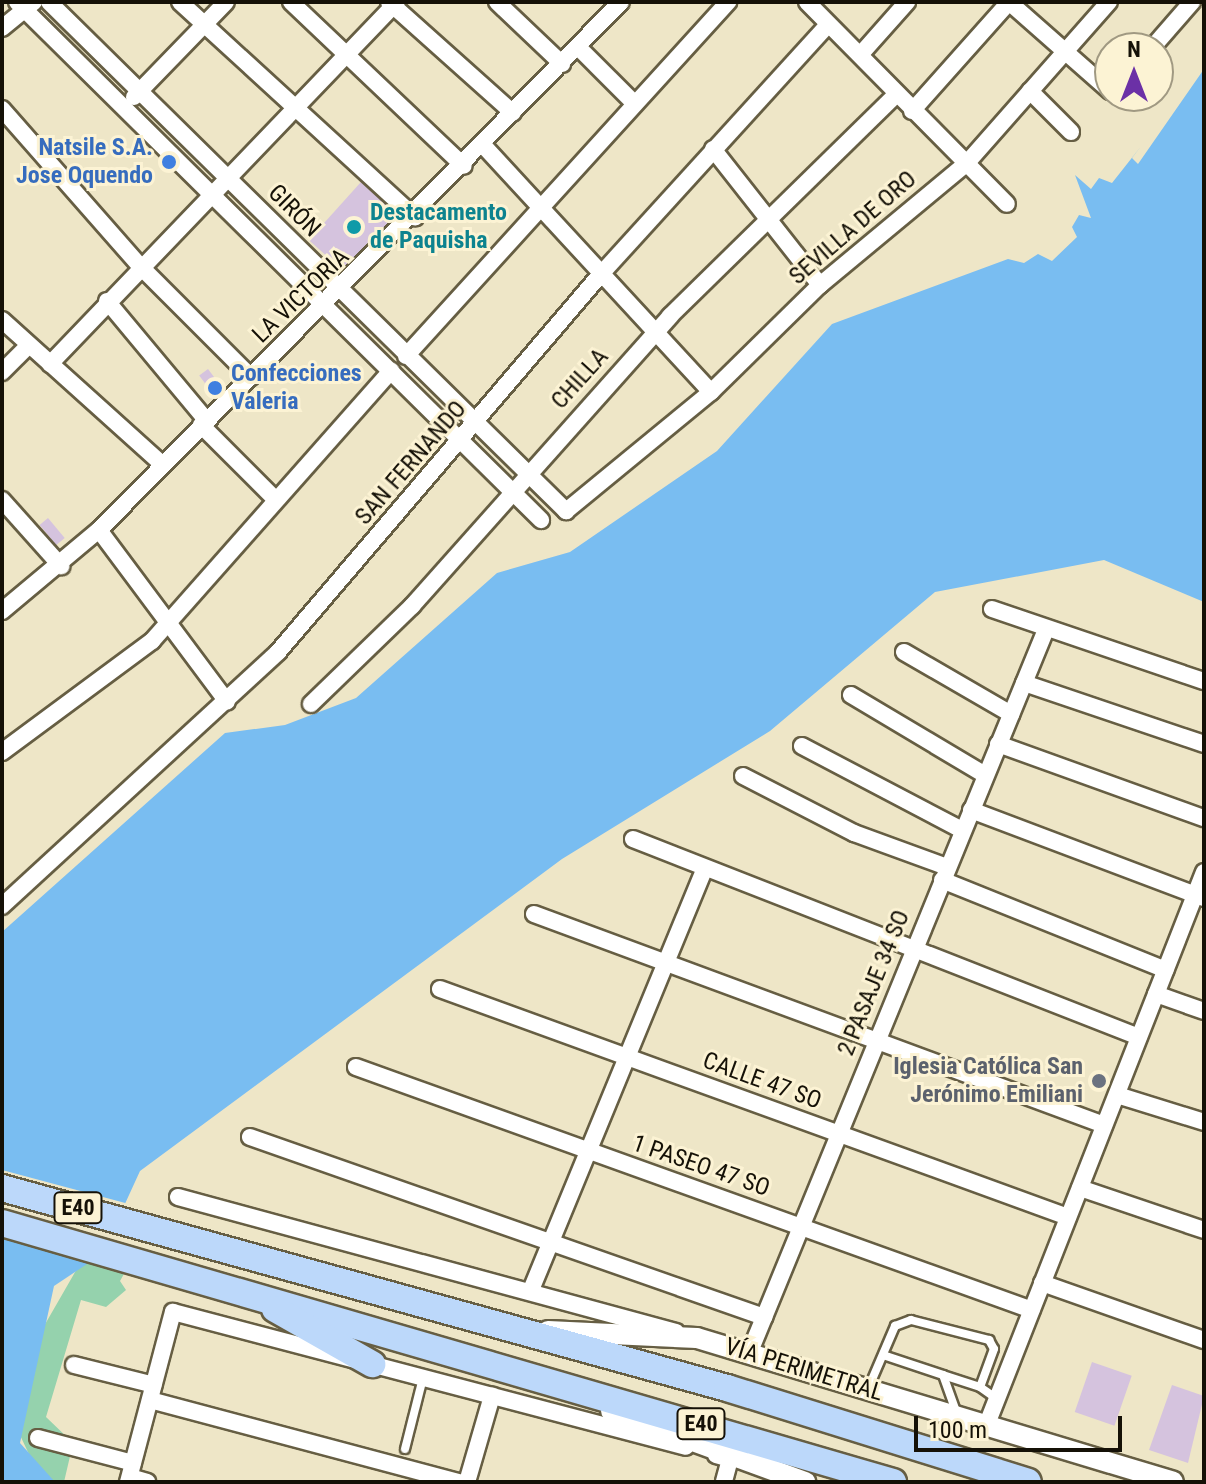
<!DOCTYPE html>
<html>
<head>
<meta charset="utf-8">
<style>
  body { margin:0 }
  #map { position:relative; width:1206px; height:1484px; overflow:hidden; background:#eee6c7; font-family:"Roboto Condensed",sans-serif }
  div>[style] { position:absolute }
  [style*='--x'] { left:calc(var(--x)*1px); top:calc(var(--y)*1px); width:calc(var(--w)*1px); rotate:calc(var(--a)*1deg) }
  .green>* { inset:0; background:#95d2ad }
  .water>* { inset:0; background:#79bdf1 }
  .pier>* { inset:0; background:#eee6c7 }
  .building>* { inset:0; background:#d5c3de; transform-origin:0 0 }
  .roads { filter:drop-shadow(2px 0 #665e43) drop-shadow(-2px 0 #665e43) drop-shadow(0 2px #665e43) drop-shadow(0 -2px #665e43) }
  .service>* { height:8px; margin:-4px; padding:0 4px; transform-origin:4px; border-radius:4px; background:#fff }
  .minor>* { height:16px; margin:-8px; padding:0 8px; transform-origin:8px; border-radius:8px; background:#fff }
  .tertiary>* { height:20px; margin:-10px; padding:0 10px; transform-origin:10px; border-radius:10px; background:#fff }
  .trunk>* { height:26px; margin:-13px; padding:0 13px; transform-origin:13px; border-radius:13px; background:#bcd8fa }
  .dots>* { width:22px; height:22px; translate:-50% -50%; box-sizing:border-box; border:4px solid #fcf3d4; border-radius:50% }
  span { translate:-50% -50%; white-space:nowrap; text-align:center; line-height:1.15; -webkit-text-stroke:6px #fcf3d4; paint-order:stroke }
  .shield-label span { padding:2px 6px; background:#fcf3d4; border:2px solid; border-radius:6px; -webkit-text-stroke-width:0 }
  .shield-label { font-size:22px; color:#151107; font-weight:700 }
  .shop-label { font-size:24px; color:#366cbe; font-weight:700 }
  .right { translate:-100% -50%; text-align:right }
  .left { translate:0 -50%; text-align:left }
  .street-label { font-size:24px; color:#151107 }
  .culture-label { font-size:24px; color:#0d838f; font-weight:700 }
  .worship-label { font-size:24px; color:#5b616d; font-weight:700 }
  .frame { position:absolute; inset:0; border:4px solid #151107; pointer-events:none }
  .north { position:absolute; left:1094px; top:32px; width:80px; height:80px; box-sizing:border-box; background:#fcf3d4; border:2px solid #a09982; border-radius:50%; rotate:0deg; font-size:22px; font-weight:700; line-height:32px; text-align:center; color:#151107 }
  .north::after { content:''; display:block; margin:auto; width:28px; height:36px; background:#6b30a6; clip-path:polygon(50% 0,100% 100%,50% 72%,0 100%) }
  .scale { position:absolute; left:914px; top:1416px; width:208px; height:36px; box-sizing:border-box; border:4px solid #151107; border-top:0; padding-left:10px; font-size:24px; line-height:28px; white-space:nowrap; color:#151107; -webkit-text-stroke:6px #fcf3d4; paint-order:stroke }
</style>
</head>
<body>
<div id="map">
  <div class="green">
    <i style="clip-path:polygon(82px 1260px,125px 1272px,120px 1281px,126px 1290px,106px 1307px,81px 1300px,46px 1417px,71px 1441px,71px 1452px,64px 1482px,42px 1482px,19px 1433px,36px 1340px)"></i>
  </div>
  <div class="water">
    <i style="clip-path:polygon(1204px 69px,1204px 602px,1104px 560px,935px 592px,770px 731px,562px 859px,140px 1171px,102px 1254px,54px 1286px,20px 1443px,55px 1482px,2px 1482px,2px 932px,225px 733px,285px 725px,356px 698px,497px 573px,570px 552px,717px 451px,832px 324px,1008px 259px,1024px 263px,1038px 254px,1052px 261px,1077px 237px,1072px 227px,1079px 215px,1091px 218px,1075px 175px,1091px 189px,1099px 178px,1112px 183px,1142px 145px,1132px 158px,1138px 164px)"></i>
  </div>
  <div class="pier">
    <i style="clip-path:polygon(2px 1170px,129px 1204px,105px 1256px,97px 1262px,2px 1237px)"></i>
  </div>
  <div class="building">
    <i style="left:361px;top:182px;width:47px;height:78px;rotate:42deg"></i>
    <i style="left:208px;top:369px;width:21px;height:11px;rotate:53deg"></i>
    <i style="left:48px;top:518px;width:26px;height:11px;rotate:50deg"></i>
    <i style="left:1092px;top:1362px;width:42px;height:53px;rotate:19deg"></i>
    <i style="clip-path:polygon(1172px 1385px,1204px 1396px,1188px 1463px,1149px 1450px)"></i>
  </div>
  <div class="roads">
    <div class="service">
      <i style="--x:883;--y:1355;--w:63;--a:18.4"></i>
      <i style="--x:943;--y:1375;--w:41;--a:70.3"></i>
      <i style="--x:943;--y:1375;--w:39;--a:18"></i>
      <i style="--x:868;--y:1389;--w:69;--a:-66.8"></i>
      <i style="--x:895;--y:1326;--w:17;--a:-21"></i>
      <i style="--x:911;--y:1320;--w:81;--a:14.4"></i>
      <i style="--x:989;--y:1340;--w:10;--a:61"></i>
      <i style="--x:994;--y:1349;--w:40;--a:110.2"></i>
      <i style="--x:980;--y:1387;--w:19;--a:35"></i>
      <i style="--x:405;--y:1449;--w:73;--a:-75.8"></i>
    </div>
    <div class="minor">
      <i style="--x:17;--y:2;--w:737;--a:44.67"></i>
      <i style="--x:49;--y:2;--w:726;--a:44.55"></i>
      <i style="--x:566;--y:511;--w:188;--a:-39.4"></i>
      <i style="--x:711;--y:392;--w:153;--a:-44.5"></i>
      <i style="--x:820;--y:285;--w:190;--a:-39.7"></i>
      <i style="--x:966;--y:164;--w:216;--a:-48.6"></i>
      <i style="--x:180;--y:2;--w:319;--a:42.5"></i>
      <i style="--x:291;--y:2;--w:238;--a:43.5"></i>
      <i style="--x:389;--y:2;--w:166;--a:41.8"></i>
      <i style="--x:497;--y:2;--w:90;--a:43.6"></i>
      <i style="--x:807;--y:2;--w:284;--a:45.3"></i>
      <i style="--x:1009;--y:2;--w:135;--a:41.4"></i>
      <i style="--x:2;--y:28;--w:41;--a:-39.1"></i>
      <i style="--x:578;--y:47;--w:79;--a:45"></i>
      <i style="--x:1152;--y:48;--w:61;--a:-49"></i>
      <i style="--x:860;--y:55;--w:71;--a:-48.4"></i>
      <i style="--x:1030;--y:91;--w:58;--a:45"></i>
      <i style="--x:134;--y:97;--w:132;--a:-45.9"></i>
      <i style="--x:2;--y:109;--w:209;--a:48.7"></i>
      <i style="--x:140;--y:266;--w:157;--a:45"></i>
      <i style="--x:912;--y:111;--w:146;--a:-48.3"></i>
      <i style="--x:483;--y:145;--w:336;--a:47.3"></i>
      <i style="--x:713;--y:149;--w:173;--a:51.8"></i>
      <i style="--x:107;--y:301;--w:155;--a:50.2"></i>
      <i style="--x:2;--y:320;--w:215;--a:42"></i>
      <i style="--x:406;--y:356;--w:479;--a:-47.7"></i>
      <i style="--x:50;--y:364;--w:501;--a:-46.21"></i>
      <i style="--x:2;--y:372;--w:38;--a:-45"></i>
      <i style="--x:201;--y:425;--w:102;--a:45"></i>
      <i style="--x:2;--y:500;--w:89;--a:48.2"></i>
      <i style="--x:99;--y:530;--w:214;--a:53.3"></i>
      <i style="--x:992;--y:609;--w:224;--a:18.8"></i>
      <i style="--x:2;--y:611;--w:126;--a:-39.9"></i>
      <i style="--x:99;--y:530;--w:742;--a:-45.33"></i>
      <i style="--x:904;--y:652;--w:124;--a:30.1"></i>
      <i style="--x:1024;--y:683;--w:190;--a:18.7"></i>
      <i style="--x:851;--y:695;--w:156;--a:30.8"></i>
      <i style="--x:311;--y:704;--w:141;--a:-44.1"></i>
      <i style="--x:412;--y:606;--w:388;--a:-48.3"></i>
      <i style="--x:670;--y:316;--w:316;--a:-44.4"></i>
      <i style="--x:998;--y:744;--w:219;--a:19.8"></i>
      <i style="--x:802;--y:746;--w:181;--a:27.7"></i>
      <i style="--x:2;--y:752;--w:187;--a:-36.5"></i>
      <i style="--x:152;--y:641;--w:361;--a:-48.5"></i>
      <i style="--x:743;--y:776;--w:125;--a:27.2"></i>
      <i style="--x:854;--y:833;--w:99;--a:20.1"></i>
      <i style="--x:971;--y:810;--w:249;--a:20.7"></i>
      <i style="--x:633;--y:839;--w:543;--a:21.37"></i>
      <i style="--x:942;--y:880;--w:241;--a:21.9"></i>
      <i style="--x:2;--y:906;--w:375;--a:-42.6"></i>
      <i style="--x:278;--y:652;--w:499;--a:-49.5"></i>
      <i style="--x:602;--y:273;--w:336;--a:-47.7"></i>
      <i style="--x:534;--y:914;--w:608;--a:20.31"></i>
      <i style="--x:440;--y:989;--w:668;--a:19.95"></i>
      <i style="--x:1156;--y:994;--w:51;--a:19.5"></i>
      <i style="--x:356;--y:1067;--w:718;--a:19.77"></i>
      <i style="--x:1117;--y:1095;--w:91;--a:17.2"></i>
      <i style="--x:250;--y:1137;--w:545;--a:19.3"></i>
      <i style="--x:1080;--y:1188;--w:131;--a:18.7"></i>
      <i style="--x:178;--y:1197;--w:516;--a:15.17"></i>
      <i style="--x:1042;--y:1283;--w:172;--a:19.4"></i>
      <i style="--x:531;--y:1290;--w:454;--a:-67.6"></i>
      <i style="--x:749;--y:1354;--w:780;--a:-67.71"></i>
      <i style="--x:74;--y:1365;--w:82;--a:14"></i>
      <i style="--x:150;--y:1400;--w:320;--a:14.9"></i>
      <i style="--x:987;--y:1424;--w:593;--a:-68.54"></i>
      <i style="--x:38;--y:1438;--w:98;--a:14.7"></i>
      <i style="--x:716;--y:1455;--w:15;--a:16"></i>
      <i style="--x:730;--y:1459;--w:24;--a:105"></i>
      <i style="--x:130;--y:1477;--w:18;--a:16"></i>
      <i style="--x:128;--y:1482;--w:176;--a:-75.2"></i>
      <i style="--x:173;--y:1312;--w:530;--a:14.74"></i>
      <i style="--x:467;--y:1482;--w:90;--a:-73.8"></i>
    </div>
    <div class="tertiary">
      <i style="--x:548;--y:1331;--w:149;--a:2.7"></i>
      <i style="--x:697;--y:1338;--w:497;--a:16.8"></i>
      <i style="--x:611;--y:1411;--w:207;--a:20.1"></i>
    </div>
    <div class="trunk">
      <i style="--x:2;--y:1188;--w:752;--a:15.42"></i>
      <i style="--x:727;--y:1388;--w:315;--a:17.3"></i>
      <i style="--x:2;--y:1223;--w:928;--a:16.21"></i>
      <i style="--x:275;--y:1309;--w:112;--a:29.6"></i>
    </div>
  </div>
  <div class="dots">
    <i style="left:169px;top:162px;background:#3f7fe0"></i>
    <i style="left:354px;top:227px;background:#0f9aa8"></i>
    <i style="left:215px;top:388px;background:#3f7fe0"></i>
    <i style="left:1099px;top:1081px;background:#6b7280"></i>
  </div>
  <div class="shield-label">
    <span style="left:78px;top:1208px">E40</span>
    <span style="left:701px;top:1424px">E40</span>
  </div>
  <div class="shop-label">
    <span class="right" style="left:153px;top:162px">Natsile S.A.<br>Jose Oquendo</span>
    <span class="left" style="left:231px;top:388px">Confecciones<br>Valeria</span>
  </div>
  <div class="street-label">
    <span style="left:294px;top:211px;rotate:45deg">GIRÓN</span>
    <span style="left:853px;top:228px;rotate:-41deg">SEVILLA DE ORO</span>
    <span style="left:301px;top:296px;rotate:-44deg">LA VICTORIA</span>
    <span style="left:580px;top:379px;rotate:-48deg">CHILLA</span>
    <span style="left:411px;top:463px;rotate:-49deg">SAN FERNANDO</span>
    <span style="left:874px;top:983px;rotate:-68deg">2 PASAJE 34 SO</span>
    <span style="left:762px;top:1081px;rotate:20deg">CALLE 47 SO</span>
    <span style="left:701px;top:1166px;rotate:19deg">1 PASEO 47 SO</span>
    <span style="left:804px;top:1370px;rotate:17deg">VÍA PERIMETRAL</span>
  </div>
  <div class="culture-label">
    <span class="left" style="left:370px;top:227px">Destacamento<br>de Paquisha</span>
  </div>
  <div class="worship-label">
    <span class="right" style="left:1083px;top:1081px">Iglesia Católica San<br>Jerónimo Emiliani</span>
  </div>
  <div class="frame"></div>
  <div class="north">N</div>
  <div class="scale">100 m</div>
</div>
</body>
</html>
